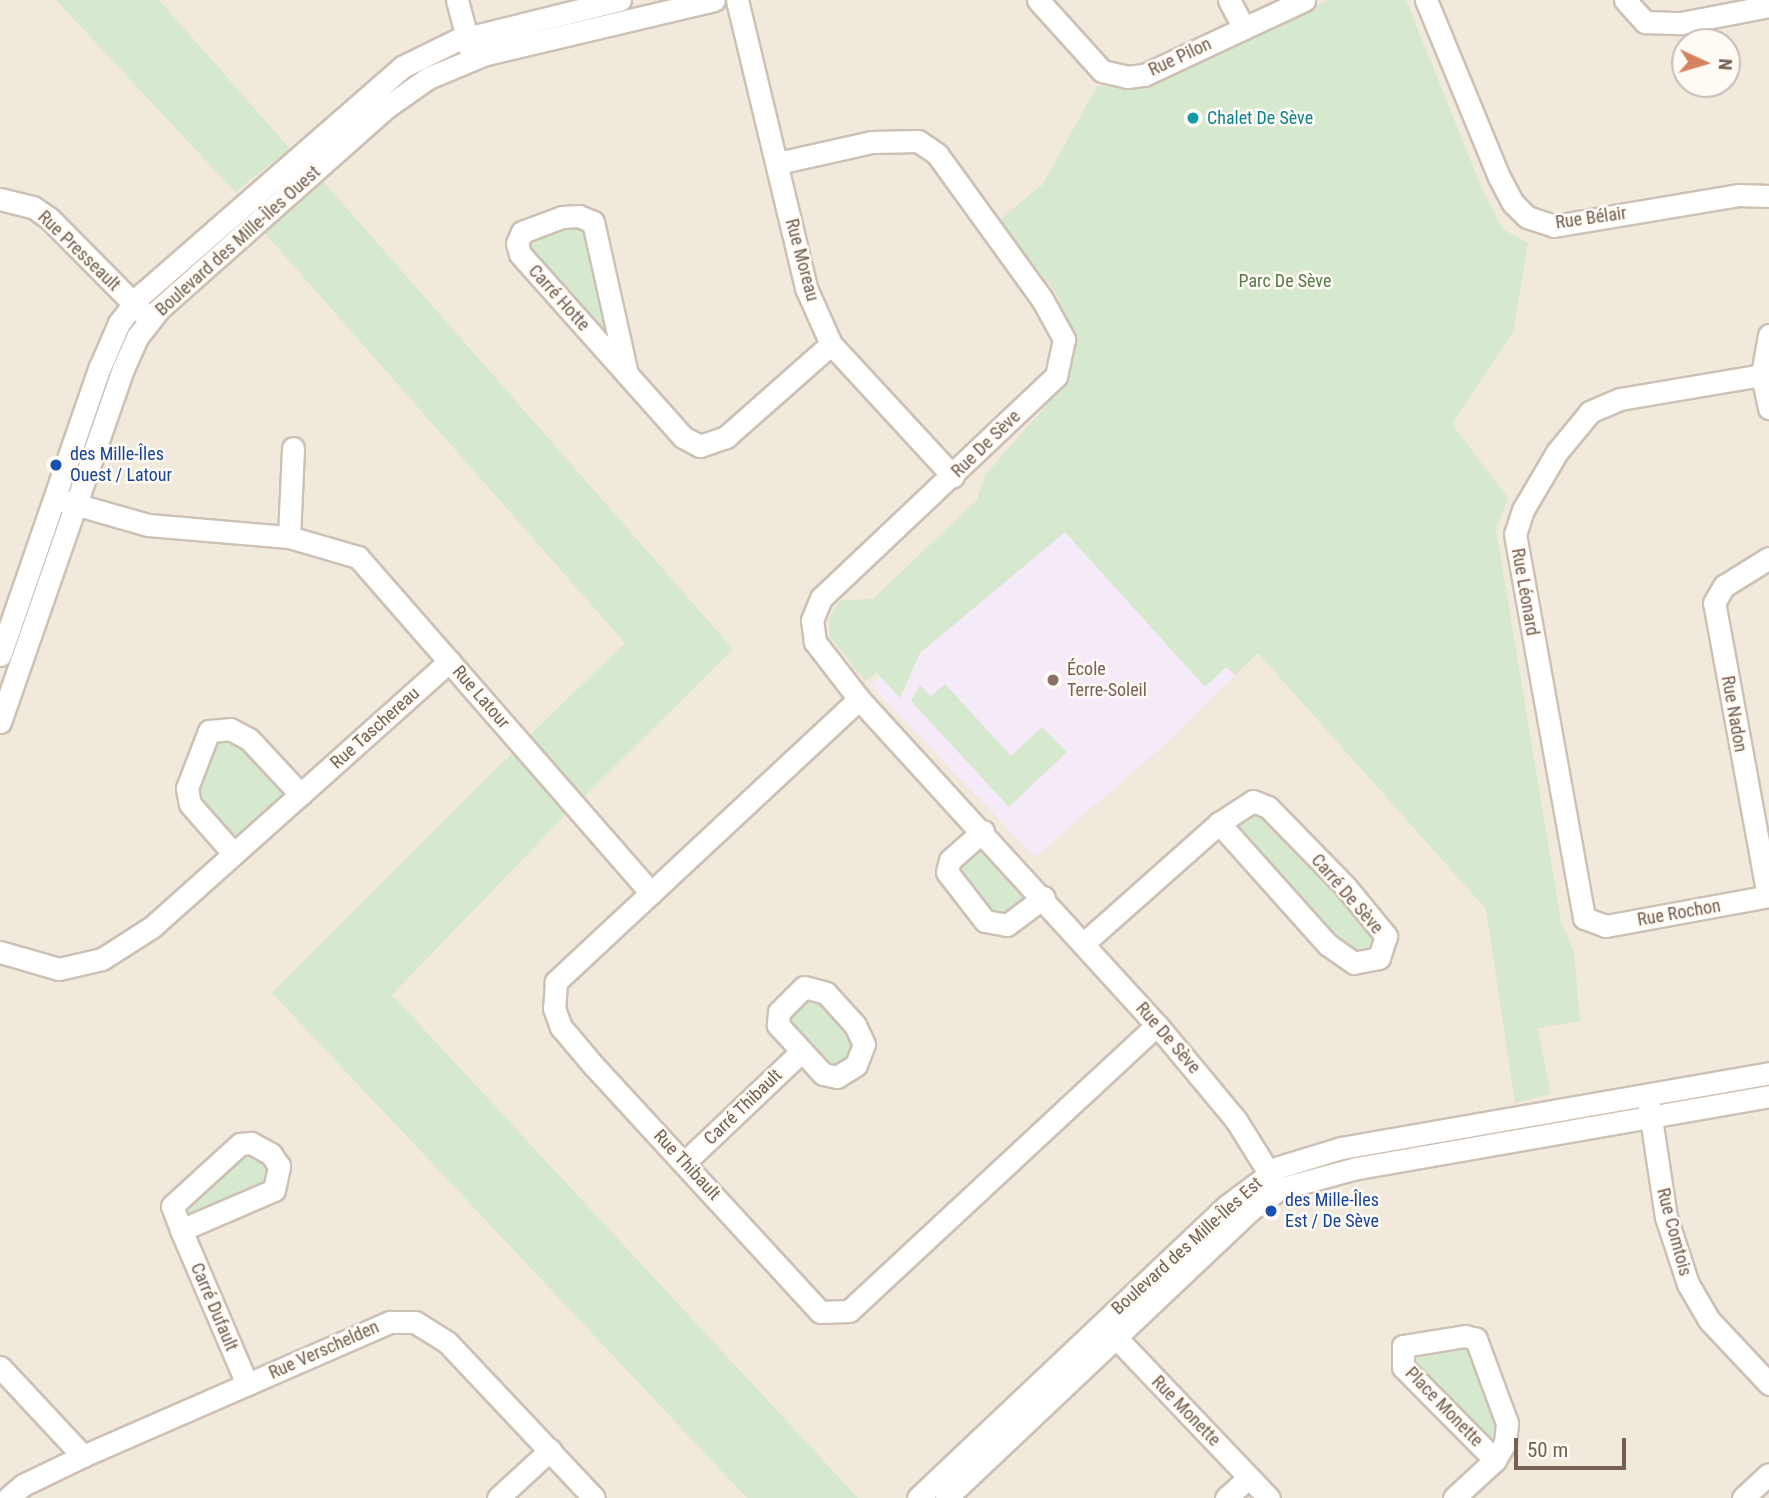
<!DOCTYPE html>
<html>
<head>
<meta charset="utf-8">
<style>
  body { margin:0 }
  #map { position:relative; width:1769px; height:1498px; overflow:hidden; background:#fbf7ee; font-family:"Roboto Condensed",sans-serif }
  div>[style] { position:absolute }
  [style*='--x'] { left:calc(var(--x)*1px); top:calc(var(--y)*1px); width:calc(var(--w)*1px); rotate:calc(var(--a)*1deg) }
  .residential>* { inset:0; background:#f2e9dd }
  .education>* { inset:0; background:#f4eaf8 }
  .green>* { inset:0; background:#d6e8cd }
  .roads { filter:drop-shadow(2px 0 #cdc0b4) drop-shadow(-2px 0 #cdc0b4) drop-shadow(0 2px #cdc0b4) drop-shadow(0 -2px #cdc0b4) }
  .minor>* { height:21px; margin:-10.5px; padding:0 10.5px; transform-origin:10.5px; border-radius:10.5px; background:#fff }
  .dots>* { width:19px; height:19px; translate:-50% -50%; box-sizing:border-box; border:4px solid #fefaf4; border-radius:50% }
  span { translate:-50% -50%; white-space:nowrap; text-align:center; line-height:1.15; -webkit-text-stroke:5px #fefaf4; paint-order:stroke }
  .street-label { font-size:18px; color:#756052 }
  .culture-label { font-size:18px; color:#0d838f }
  .left { translate:0 -50%; text-align:left }
  .park-label { font-size:18px; color:#56794b }
  .transit-label { font-size:18px; color:#164399 }
  .education-label { font-size:18px; color:#785e54 }
  .north { position:absolute; left:1671px; top:28px; width:70px; height:70px; box-sizing:border-box; background:#fefaf4; border:2px solid #c7bcb3; border-radius:50%; rotate:94deg; font-size:19px; font-weight:700; line-height:28px; text-align:center; color:#756052 }
  .north::after { content:''; display:block; margin:auto; width:24px; height:32px; background:#d68261; clip-path:polygon(50% 0,100% 100%,50% 72%,0 100%) }
  .scale { position:absolute; left:1514px; top:1438px; width:112px; height:32px; box-sizing:border-box; border:4px solid #756052; border-top:0; padding-left:9px; font-size:21px; line-height:24px; white-space:nowrap; color:#756052; -webkit-text-stroke:5px #fefaf4; paint-order:stroke }
</style>
</head>
<body>
<div id="map">
  <div class="residential">
    <i style="clip-path:polygon(evenodd,0 0,1769px 0,1769px 1498px,0 1498px,0 0,1685px 42px,1727px 42px,1727px 84px,1685px 84px,1685px 42px)"></i>
  </div>
  <div class="education">
    <i style="clip-path:polygon(1089px 511px,1235px 675px,1162px 747px,1035px 857px,870px 685px)"></i>
  </div>
  <div class="green">
    <i style="clip-path:polygon(56px 0,159px 0,290px 149px,235px 192px)"></i>
    <i style="clip-path:polygon(1328px 0,1406px 0,1482px 189px,1503px 229px,1528px 243px,1513px 332px,1452px 424px,1508px 498px,1496px 529px,1561px 921px,1574px 952px,1580px 1021px,1537px 1028px,1551px 1094px,1515px 1103px,1486px 909px,1258px 653px,1235px 675px,1226px 667px,1205px 687px,1065px 532px,920px 653px,900px 698px,877px 673px,865px 681px,830px 637px,829px 618px,840px 600px,873px 599px,977px 500px,985px 475px,1059px 391px,1071px 366px,1074px 336px,1056px 293px,999px 220px,1043px 184px,1097px 86px,1144px 88px)"></i>
    <i style="clip-path:polygon(322px 180px,733px 649px,581px 800px,527px 738px,625px 643px,264px 232px)"></i>
    <i style="clip-path:polygon(593px 222px,627px 374px,520px 254px,522px 232px)"></i>
    <i style="clip-path:polygon(945px 684px,1011px 756px,1042px 727px,1067px 752px,1009px 807px,911px 701px,920px 685px,931px 696px)"></i>
    <i style="clip-path:polygon(232px 737px,288px 791px,235px 838px,195px 795px,212px 748px)"></i>
    <i style="clip-path:polygon(515px 750px,569px 811px,392px 995px,858px 1498px,747px 1498px,272px 993px)"></i>
    <i style="clip-path:polygon(1249px 814px,1266px 817px,1345px 901px,1378px 938px,1375px 950px,1358px 954px,1340px 941px,1239px 834px,1239px 826px)"></i>
    <i style="clip-path:polygon(982px 845px,1029px 896px,1007px 915px,993px 914px,956px 870px)"></i>
    <i style="clip-path:polygon(804px 987px,864px 1044px,837px 1077px,779px 1012px)"></i>
    <i style="clip-path:polygon(242px 1149px,267px 1157px,274px 1182px,189px 1221px,182px 1205px)"></i>
    <i style="clip-path:polygon(1467px 1343px,1501px 1424px,1496px 1439px,1489px 1443px,1410px 1365px,1416px 1351px)"></i>
  </div>
  <div class="roads">
    <div class="minor">
      <i style="--x:457;--y:0;--w:51;--a:75.1"></i>
      <i style="--x:737;--y:0;--w:296;--a:76.5"></i>
      <i style="--x:806;--y:288;--w:61;--a:65.9"></i>
      <i style="--x:831;--y:344;--w:180;--a:47.3"></i>
      <i style="--x:1038;--y:0;--w:96;--a:48"></i>
      <i style="--x:1102;--y:71;--w:26;--a:13"></i>
      <i style="--x:1127;--y:77;--w:17;--a:-7"></i>
      <i style="--x:1144;--y:75;--w:177;--a:-25.1"></i>
      <i style="--x:1229;--y:0;--w:32;--a:62"></i>
      <i style="--x:1426;--y:0;--w:191;--a:67.6"></i>
      <i style="--x:1499;--y:177;--w:30;--a:62"></i>
      <i style="--x:1513;--y:203;--w:20;--a:45"></i>
      <i style="--x:1527;--y:217;--w:28;--a:18"></i>
      <i style="--x:1554;--y:226;--w:188;--a:-9.5"></i>
      <i style="--x:1739;--y:195;--w:30;--a:2"></i>
      <i style="--x:1625;--y:0;--w:30;--a:48"></i>
      <i style="--x:1645;--y:22;--w:36;--a:2"></i>
      <i style="--x:1681;--y:23;--w:90;--a:-10.9"></i>
      <i style="--x:778;--y:163;--w:96;--a:-12.6"></i>
      <i style="--x:872;--y:142;--w:46;--a:-1.2"></i>
      <i style="--x:918;--y:141;--w:23;--a:34"></i>
      <i style="--x:937;--y:154;--w:179;--a:54.1"></i>
      <i style="--x:1042;--y:299;--w:46;--a:61.2"></i>
      <i style="--x:1064;--y:339;--w:38;--a:102"></i>
      <i style="--x:1056;--y:376;--w:323;--a:136.6"></i>
      <i style="--x:821;--y:598;--w:24;--a:112"></i>
      <i style="--x:812;--y:620;--w:22;--a:82"></i>
      <i style="--x:815;--y:642;--w:72;--a:52.3"></i>
      <i style="--x:859;--y:699;--w:442;--a:47.6"></i>
      <i style="--x:1157;--y:1025;--w:124;--a:50.3"></i>
      <i style="--x:1236;--y:1120;--w:81;--a:58.1"></i>
      <i style="--x:0;--y:199;--w:34;--a:14"></i>
      <i style="--x:33;--y:207;--w:19;--a:35"></i>
      <i style="--x:49;--y:218;--w:134;--a:45.3"></i>
      <i style="--x:1769;--y:335;--w:41;--a:99.9"></i>
      <i style="--x:1762;--y:375;--w:34;--a:78"></i>
      <i style="--x:627;--y:374;--w:156;--a:-102.6"></i>
      <i style="--x:593;--y:222;--w:15;--a:-157"></i>
      <i style="--x:579;--y:216;--w:17;--a:177"></i>
      <i style="--x:562;--y:217;--w:43;--a:159.4"></i>
      <i style="--x:522;--y:232;--w:12;--a:114"></i>
      <i style="--x:517;--y:243;--w:11;--a:75"></i>
      <i style="--x:520;--y:254;--w:245;--a:48.3"></i>
      <i style="--x:683;--y:437;--w:19;--a:28"></i>
      <i style="--x:700;--y:446;--w:28;--a:-19"></i>
      <i style="--x:726;--y:437;--w:140;--a:-41.5"></i>
      <i style="--x:1762;--y:375;--w:144;--a:170.4"></i>
      <i style="--x:1620;--y:399;--w:33;--a:157"></i>
      <i style="--x:1590;--y:412;--w:52;--a:129.5"></i>
      <i style="--x:1557;--y:452;--w:67;--a:120.4"></i>
      <i style="--x:1523;--y:510;--w:25;--a:108"></i>
      <i style="--x:1515;--y:534;--w:390;--a:79.8"></i>
      <i style="--x:1584;--y:918;--w:23;--a:20"></i>
      <i style="--x:1606;--y:926;--w:166;--a:-10.4"></i>
      <i style="--x:64;--y:501;--w:87;--a:15.9"></i>
      <i style="--x:148;--y:525;--w:142;--a:4.9"></i>
      <i style="--x:289;--y:537;--w:72;--a:16.2"></i>
      <i style="--x:358;--y:557;--w:446;--a:48.9"></i>
      <i style="--x:289;--y:537;--w:89;--a:-87.4"></i>
      <i style="--x:0;--y:655;--w:305;--a:-70.9"></i>
      <i style="--x:100;--y:367;--w:48;--a:-66.6"></i>
      <i style="--x:119;--y:323;--w:36;--a:-52"></i>
      <i style="--x:141;--y:295;--w:347;--a:-41.1"></i>
      <i style="--x:402;--y:67;--w:59;--a:-26.1"></i>
      <i style="--x:455;--y:41;--w:170;--a:-14"></i>
      <i style="--x:859;--y:699;--w:415;--a:137"></i>
      <i style="--x:556;--y:982;--w:26;--a:94"></i>
      <i style="--x:554;--y:1008;--w:20;--a:70"></i>
      <i style="--x:561;--y:1027;--w:51;--a:49.8"></i>
      <i style="--x:594;--y:1066;--w:334;--a:47.4"></i>
      <i style="--x:820;--y:1312;--w:29;--a:-2"></i>
      <i style="--x:849;--y:1311;--w:420;--a:-42.9"></i>
      <i style="--x:0;--y:722;--w:374;--a:-70.8"></i>
      <i style="--x:123;--y:369;--w:36;--a:-66"></i>
      <i style="--x:138;--y:336;--w:33;--a:-52"></i>
      <i style="--x:158;--y:310;--w:306;--a:-41.6"></i>
      <i style="--x:387;--y:107;--w:50;--a:-35.3"></i>
      <i style="--x:428;--y:78;--w:63;--a:-22.5"></i>
      <i style="--x:486;--y:54;--w:234;--a:-13.3"></i>
      <i style="--x:983;--y:831;--w:44;--a:138.7"></i>
      <i style="--x:950;--y:860;--w:12;--a:104"></i>
      <i style="--x:947;--y:872;--w:62;--a:52.2"></i>
      <i style="--x:985;--y:921;--w:22;--a:10"></i>
      <i style="--x:1007;--y:925;--w:46;--a:-37.1"></i>
      <i style="--x:233;--y:853;--w:65;--a:-131.3"></i>
      <i style="--x:190;--y:804;--w:16;--a:-101"></i>
      <i style="--x:187;--y:788;--w:61;--a:-68.9"></i>
      <i style="--x:209;--y:731;--w:21;--a:-5"></i>
      <i style="--x:230;--y:729;--w:21;--a:28"></i>
      <i style="--x:249;--y:739;--w:76;--a:47.1"></i>
      <i style="--x:1768;--y:896;--w:298;--a:-100.4"></i>
      <i style="--x:1714;--y:603;--w:20;--a:-60"></i>
      <i style="--x:1724;--y:586;--w:53;--a:-31.9"></i>
      <i style="--x:1084;--y:943;--w:181;--a:-41.6"></i>
      <i style="--x:1219;--y:823;--w:40;--a:-32.9"></i>
      <i style="--x:1253;--y:801;--w:16;--a:22"></i>
      <i style="--x:1268;--y:807;--w:110;--a:45.7"></i>
      <i style="--x:1345;--y:886;--w:65;--a:50.6"></i>
      <i style="--x:1386;--y:936;--w:23;--a:108"></i>
      <i style="--x:1379;--y:958;--w:25;--a:169"></i>
      <i style="--x:1354;--y:963;--w:32;--a:-145"></i>
      <i style="--x:1328;--y:945;--w:164;--a:-131.8"></i>
      <i style="--x:0;--y:952;--w:61;--a:16.1"></i>
      <i style="--x:59;--y:969;--w:44;--a:-13.1"></i>
      <i style="--x:102;--y:959;--w:59;--a:-32.6"></i>
      <i style="--x:152;--y:927;--w:399;--a:-41.8"></i>
      <i style="--x:804;--y:987;--w:23;--a:15"></i>
      <i style="--x:826;--y:993;--w:43;--a:47.8"></i>
      <i style="--x:855;--y:1025;--w:21;--a:65"></i>
      <i style="--x:864;--y:1044;--w:22;--a:111"></i>
      <i style="--x:856;--y:1065;--w:22;--a:148"></i>
      <i style="--x:837;--y:1077;--w:14;--a:-168"></i>
      <i style="--x:823;--y:1074;--w:67;--a:-132.6"></i>
      <i style="--x:778;--y:1025;--w:13;--a:-86"></i>
      <i style="--x:779;--y:1012;--w:35;--a:-45"></i>
      <i style="--x:1649;--y:1105;--w:113;--a:81.4"></i>
      <i style="--x:1666;--y:1217;--w:71;--a:71.8"></i>
      <i style="--x:1688;--y:1284;--w:42;--a:59.7"></i>
      <i style="--x:1709;--y:1320;--w:88;--a:46.8"></i>
      <i style="--x:685;--y:1162;--w:160;--a:-43.5"></i>
      <i style="--x:181;--y:1230;--w:101;--a:-23.3"></i>
      <i style="--x:274;--y:1190;--w:25;--a:-78"></i>
      <i style="--x:279;--y:1166;--w:14;--a:-124"></i>
      <i style="--x:271;--y:1154;--w:23;--a:-151"></i>
      <i style="--x:251;--y:1143;--w:11;--a:175"></i>
      <i style="--x:240;--y:1144;--w:92;--a:137.6"></i>
      <i style="--x:172;--y:1206;--w:26;--a:69"></i>
      <i style="--x:181;--y:1230;--w:168;--a:66.8"></i>
      <i style="--x:1106;--y:1327;--w:236;--a:46.4"></i>
      <i style="--x:0;--y:1367;--w:122;--a:47"></i>
      <i style="--x:8;--y:1498;--w:20;--a:-41"></i>
      <i style="--x:23;--y:1485;--w:67;--a:-25.8"></i>
      <i style="--x:83;--y:1456;--w:335;--a:-23.6"></i>
      <i style="--x:390;--y:1322;--w:25;--a:0"></i>
      <i style="--x:415;--y:1322;--w:38;--a:32"></i>
      <i style="--x:447;--y:1342;--w:214;--a:46.7"></i>
      <i style="--x:498;--y:1498;--w:71;--a:-42.7"></i>
      <i style="--x:918;--y:1498;--w:425;--a:-43.4"></i>
      <i style="--x:1227;--y:1206;--w:65;--a:-36.9"></i>
      <i style="--x:1279;--y:1167;--w:65;--a:-17"></i>
      <i style="--x:1341;--y:1148;--w:435;--a:-9.9"></i>
      <i style="--x:946;--y:1498;--w:417;--a:-43.4"></i>
      <i style="--x:1249;--y:1211;--w:37;--a:-36"></i>
      <i style="--x:1279;--y:1189;--w:81;--a:-15.1"></i>
      <i style="--x:1357;--y:1168;--w:418;--a:-9.9"></i>
      <i style="--x:1226;--y:1498;--w:31;--a:-42"></i>
      <i style="--x:1454;--y:1498;--w:56;--a:-42.8"></i>
      <i style="--x:1495;--y:1460;--w:20;--a:-60"></i>
      <i style="--x:1505;--y:1443;--w:20;--a:-84"></i>
      <i style="--x:1507;--y:1423;--w:90;--a:-110.3"></i>
      <i style="--x:1476;--y:1339;--w:11;--a:-165"></i>
      <i style="--x:1465;--y:1336;--w:63;--a:170.8"></i>
      <i style="--x:1403;--y:1346;--w:21;--a:90"></i>
      <i style="--x:1403;--y:1367;--w:131;--a:45.3"></i>
      <i style="--x:1743;--y:1498;--w:35;--a:-43"></i>
    </div>
  </div>
  <div class="dots">
    <i style="left:1193px;top:118px;background:#0f9aa8"></i>
    <i style="left:56px;top:465px;background:#1a4fb4"></i>
    <i style="left:1053px;top:680px;background:#8d6e63"></i>
    <i style="left:1271px;top:1211px;background:#1a4fb4"></i>
  </div>
  <div class="street-label">
    <span style="left:1180px;top:57px;rotate:-25deg">Rue Pilon</span>
    <span style="left:1591px;top:218px;rotate:-8deg">Rue Bélair</span>
    <span style="left:238px;top:241px;rotate:-42deg">Boulevard des Mille-Îles Ouest</span>
    <span style="left:79px;top:251px;rotate:44deg">Rue Presseault</span>
    <span style="left:802px;top:260px;rotate:75deg">Rue Moreau</span>
    <span style="left:559px;top:298px;rotate:48deg">Carré Hotte</span>
    <span style="left:986px;top:444px;rotate:-44deg">Rue De Sève</span>
    <span style="left:1525px;top:592px;rotate:80deg">Rue Léonard</span>
    <span style="left:481px;top:697px;rotate:49deg">Rue Latour</span>
    <span style="left:1734px;top:714px;rotate:80deg">Rue Nadon</span>
    <span style="left:375px;top:728px;rotate:-42deg">Rue Taschereau</span>
    <span style="left:1347px;top:894px;rotate:49deg">Carré De Sève</span>
    <span style="left:1679px;top:913px;rotate:-10deg">Rue Rochon</span>
    <span style="left:1168px;top:1038px;rotate:49deg">Rue De Sève</span>
    <span style="left:743px;top:1107px;rotate:-44deg">Carré Thibault</span>
    <span style="left:687px;top:1165px;rotate:47deg">Rue Thibault</span>
    <span style="left:1674px;top:1232px;rotate:75deg">Rue Comtois</span>
    <span style="left:1187px;top:1246px;rotate:-42deg">Boulevard des Mille-Îles Est</span>
    <span style="left:214px;top:1307px;rotate:67deg">Carré Dufault</span>
    <span style="left:324px;top:1350px;rotate:-24deg">Rue Verschelden</span>
    <span style="left:1444px;top:1407px;rotate:46deg">Place Monette</span>
    <span style="left:1186px;top:1411px;rotate:46deg">Rue Monette</span>
  </div>
  <div class="culture-label">
    <span class="left" style="left:1207px;top:118px">Chalet De Sève</span>
  </div>
  <div class="park-label">
    <span style="left:1285px;top:281px">Parc De Sève</span>
  </div>
  <div class="transit-label">
    <span class="left" style="left:70px;top:465px">des Mille-Îles<br>Ouest / Latour</span>
    <span class="left" style="left:1285px;top:1211px">des Mille-Îles<br>Est / De Sève</span>
  </div>
  <div class="education-label">
    <span class="left" style="left:1067px;top:680px">École<br>Terre-Soleil</span>
  </div>
  <div class="north">N</div>
  <div class="scale">50 m</div>
</div>
</body>
</html>
